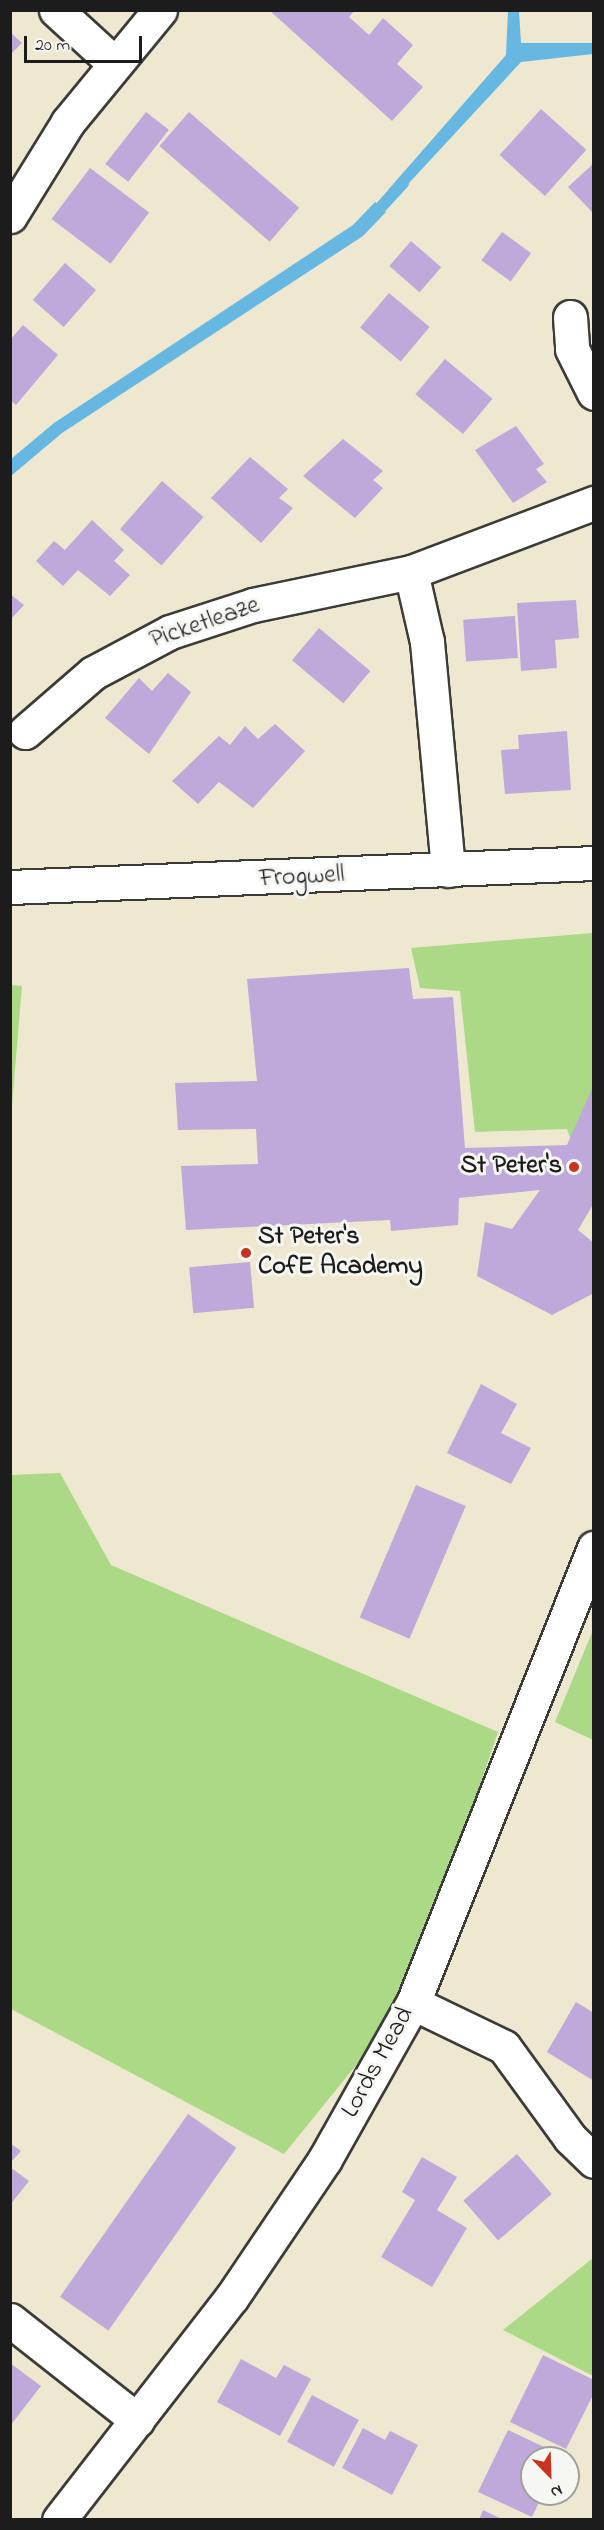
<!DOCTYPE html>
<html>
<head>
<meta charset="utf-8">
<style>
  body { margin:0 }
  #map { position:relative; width:604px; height:2530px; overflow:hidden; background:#ede8cf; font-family:"Indie Flower",sans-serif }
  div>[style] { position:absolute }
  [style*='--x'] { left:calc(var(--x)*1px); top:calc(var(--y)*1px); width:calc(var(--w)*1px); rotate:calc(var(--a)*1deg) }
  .green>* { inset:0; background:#abd986 }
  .water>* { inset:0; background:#66b8e2 }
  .stream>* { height:12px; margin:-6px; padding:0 6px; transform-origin:6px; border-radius:6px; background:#66b8e2 }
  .building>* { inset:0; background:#bea9da; transform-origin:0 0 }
  .roads { filter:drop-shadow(2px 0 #3b3b37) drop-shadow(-2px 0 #3b3b37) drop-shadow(0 2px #3b3b37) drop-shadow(0 -2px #3b3b37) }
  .minor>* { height:33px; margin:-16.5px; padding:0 16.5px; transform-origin:16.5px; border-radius:16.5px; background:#fff }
  .dots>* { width:16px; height:16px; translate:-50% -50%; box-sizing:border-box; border:3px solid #f6f6f2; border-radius:50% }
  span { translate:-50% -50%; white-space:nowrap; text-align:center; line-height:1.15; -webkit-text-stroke:6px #f6f6f2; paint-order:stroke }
  .street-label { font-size:26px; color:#1c1c1c }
  .poi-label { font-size:26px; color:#1c1c1c; font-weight:700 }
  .right { translate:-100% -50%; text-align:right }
  .left { translate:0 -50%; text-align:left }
  .frame { position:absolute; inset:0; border:12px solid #1c1c1c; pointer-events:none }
  .north { position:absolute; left:520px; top:2446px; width:60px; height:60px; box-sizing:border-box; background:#f6f6f2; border:2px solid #9f9f9c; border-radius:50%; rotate:157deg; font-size:16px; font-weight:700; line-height:24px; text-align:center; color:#1c1c1c }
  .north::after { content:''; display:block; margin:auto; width:21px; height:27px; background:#c8321e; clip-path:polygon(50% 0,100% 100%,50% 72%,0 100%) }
  .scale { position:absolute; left:24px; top:36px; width:118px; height:27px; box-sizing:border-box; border:3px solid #1c1c1c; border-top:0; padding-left:8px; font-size:18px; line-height:21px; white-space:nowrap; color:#1c1c1c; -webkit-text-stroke:4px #f6f6f2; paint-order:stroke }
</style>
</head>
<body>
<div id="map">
  <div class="green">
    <i style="clip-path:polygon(593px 933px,593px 1202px,567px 1129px,475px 1132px,460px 991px,420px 988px,411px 948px)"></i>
    <i style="clip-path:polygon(11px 985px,22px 986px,11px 1117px,10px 985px)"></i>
    <i style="clip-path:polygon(60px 1473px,111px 1565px,498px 1732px,405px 2005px,284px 2154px,11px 2009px,10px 1475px)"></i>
    <i style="clip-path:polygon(593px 1630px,593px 1740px,555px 1722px)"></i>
    <i style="clip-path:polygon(593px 2258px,593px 2376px,503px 2330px)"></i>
  </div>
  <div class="water">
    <i style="clip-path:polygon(508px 11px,519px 11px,521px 43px,593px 43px,593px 54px,521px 62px,396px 197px,388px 190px,506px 55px)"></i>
    <i style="clip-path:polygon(375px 202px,386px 212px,363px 236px,62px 433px,11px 476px,11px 459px,54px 423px,353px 225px)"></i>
  </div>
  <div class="stream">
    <i style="--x:370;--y:219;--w:49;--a:-47.5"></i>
  </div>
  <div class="building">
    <i style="clip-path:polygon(269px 10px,355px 10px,349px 17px,369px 35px,383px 18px,413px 45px,397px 64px,423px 87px,392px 121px)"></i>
    <i style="clip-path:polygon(10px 32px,22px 43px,10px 55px)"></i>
    <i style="left:541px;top:109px;width:61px;height:62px;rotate:42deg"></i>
    <i style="left:146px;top:112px;width:29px;height:66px;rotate:38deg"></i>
    <i style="left:189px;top:112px;width:146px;height:45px;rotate:41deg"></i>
    <i style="clip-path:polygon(594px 163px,594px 214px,568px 187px)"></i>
    <i style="left:90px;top:168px;width:74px;height:64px;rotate:37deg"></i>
    <i style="left:502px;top:232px;width:36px;height:35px;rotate:36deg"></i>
    <i style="left:411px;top:241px;width:40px;height:33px;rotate:41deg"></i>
    <i style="left:65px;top:263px;width:41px;height:49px;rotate:41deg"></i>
    <i style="left:389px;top:293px;width:53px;height:45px;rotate:40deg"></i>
    <i style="clip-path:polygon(23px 325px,58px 355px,16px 405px,10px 400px,10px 340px)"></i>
    <i style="left:445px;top:359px;width:62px;height:46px;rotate:40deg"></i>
    <i style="clip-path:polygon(516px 426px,544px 464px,536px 469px,547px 482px,513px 503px,475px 450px)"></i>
    <i style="clip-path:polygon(343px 439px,383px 471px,373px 480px,383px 488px,355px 518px,303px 476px)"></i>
    <i style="clip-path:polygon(250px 457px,288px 489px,279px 498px,293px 508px,261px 543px,211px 498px)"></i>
    <i style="left:162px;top:481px;width:55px;height:64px;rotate:41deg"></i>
    <i style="clip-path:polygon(92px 520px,124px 550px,114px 561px,130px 575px,110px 596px,78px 570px,63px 586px,36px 561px,54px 541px,65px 550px)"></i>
    <i style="clip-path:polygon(10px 594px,24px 605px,10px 620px)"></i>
    <i style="clip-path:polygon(576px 600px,579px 638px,555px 640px,557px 668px,521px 671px,517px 603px)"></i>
    <i style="left:515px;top:616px;width:42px;height:52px;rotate:86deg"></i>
    <i style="left:319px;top:628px;width:67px;height:42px;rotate:40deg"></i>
    <i style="clip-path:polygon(168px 673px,191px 692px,149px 754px,105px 718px,139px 678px,152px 691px)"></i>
    <i style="clip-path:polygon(275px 724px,305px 751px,253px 808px,219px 782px,198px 804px,172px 781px,219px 736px,230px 745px,245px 726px,258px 739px)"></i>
    <i style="clip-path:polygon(567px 731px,571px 790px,505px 794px,501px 750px,519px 749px,518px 735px)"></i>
    <i style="clip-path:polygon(409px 968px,413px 999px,453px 997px,465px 1148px,567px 1145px,594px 1084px,594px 1203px,578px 1230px,594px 1243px,594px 1293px,552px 1315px,477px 1276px,485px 1222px,512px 1229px,540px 1190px,459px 1198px,458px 1225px,391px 1231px,390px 1220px,186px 1230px,181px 1166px,258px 1164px,256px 1129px,178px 1130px,175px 1083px,257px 1081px,247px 979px)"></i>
    <i style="left:250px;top:1262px;width:46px;height:61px;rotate:85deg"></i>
    <i style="clip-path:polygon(481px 1384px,517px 1404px,501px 1433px,531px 1448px,511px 1484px,447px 1453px)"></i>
    <i style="left:416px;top:1485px;width:54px;height:144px;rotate:23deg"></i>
    <i style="clip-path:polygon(576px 2002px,594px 2013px,594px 2081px,547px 2052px)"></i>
    <i style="left:188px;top:2114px;width:59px;height:223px;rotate:35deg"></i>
    <i style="clip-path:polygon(10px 2143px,21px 2151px,10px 2163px)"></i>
    <i style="left:517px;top:2154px;width:53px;height:71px;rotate:49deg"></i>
    <i style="clip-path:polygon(422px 2157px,457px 2177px,437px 2210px,467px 2228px,432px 2287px,381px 2257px,415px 2200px,402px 2192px)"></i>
    <i style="clip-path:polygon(10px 2167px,29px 2181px,10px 2205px)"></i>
    <i style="clip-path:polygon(543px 2355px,594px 2380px,594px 2393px,566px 2449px,510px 2422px)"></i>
    <i style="clip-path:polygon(241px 2359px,276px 2378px,284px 2365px,311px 2379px,280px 2436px,217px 2402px)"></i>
    <i style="clip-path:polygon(10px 2363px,41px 2386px,10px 2426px)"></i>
    <i style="left:312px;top:2395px;width:53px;height:53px;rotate:28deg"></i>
    <i style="clip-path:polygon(363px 2428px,385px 2440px,390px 2431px,418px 2445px,392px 2495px,342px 2468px)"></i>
    <i style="clip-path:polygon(508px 2430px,561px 2455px,532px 2458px,532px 2494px,543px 2494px,532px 2517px,478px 2492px)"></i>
    <i style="clip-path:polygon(483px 2510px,504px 2520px,479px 2520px)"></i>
  </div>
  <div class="roads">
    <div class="minor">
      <i style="--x:56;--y:10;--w:80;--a:42.5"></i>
      <i style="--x:10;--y:216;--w:110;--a:-58.3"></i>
      <i style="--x:68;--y:122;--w:145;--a:-50.6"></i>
      <i style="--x:570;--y:317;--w:32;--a:86"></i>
      <i style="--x:572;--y:349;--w:49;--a:63.4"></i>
      <i style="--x:411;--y:572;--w:196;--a:-20.7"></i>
      <i style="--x:25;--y:732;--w:90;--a:-40.9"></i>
      <i style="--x:93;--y:673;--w:87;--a:-28"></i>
      <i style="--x:170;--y:632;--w:87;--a:-18"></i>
      <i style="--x:253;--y:605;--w:161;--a:-11.8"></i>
      <i style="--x:411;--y:572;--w:72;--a:77.1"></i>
      <i style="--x:427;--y:642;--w:229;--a:84.7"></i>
      <i style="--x:10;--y:887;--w:584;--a:-2.35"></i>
      <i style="--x:413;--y:2003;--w:101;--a:25.8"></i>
      <i style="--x:504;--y:2047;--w:112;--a:54"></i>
      <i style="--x:570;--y:2138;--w:33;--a:44"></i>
      <i style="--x:10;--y:2320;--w:162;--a:38.2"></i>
      <i style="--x:59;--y:2520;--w:282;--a:-52.2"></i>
      <i style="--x:232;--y:2297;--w:166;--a:-56"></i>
      <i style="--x:325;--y:2159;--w:179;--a:-60.6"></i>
      <i style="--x:413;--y:2003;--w:490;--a:-68.3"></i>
    </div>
  </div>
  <div class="dots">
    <i style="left:574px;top:1167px;background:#c8321e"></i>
    <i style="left:246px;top:1253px;background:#c8321e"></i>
  </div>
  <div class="street-label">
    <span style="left:205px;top:624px;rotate:-19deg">Picketleaze</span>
    <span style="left:302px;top:878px;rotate:-3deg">Frogwell</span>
    <span style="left:379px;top:2063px;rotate:-61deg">Lords Mead</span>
  </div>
  <div class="poi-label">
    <span class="right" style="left:562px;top:1167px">St Peter's</span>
    <span class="left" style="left:258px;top:1253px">St Peter's<br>CofE Academy</span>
  </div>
  <div class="frame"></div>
  <div class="north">N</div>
  <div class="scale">20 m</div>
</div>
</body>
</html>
